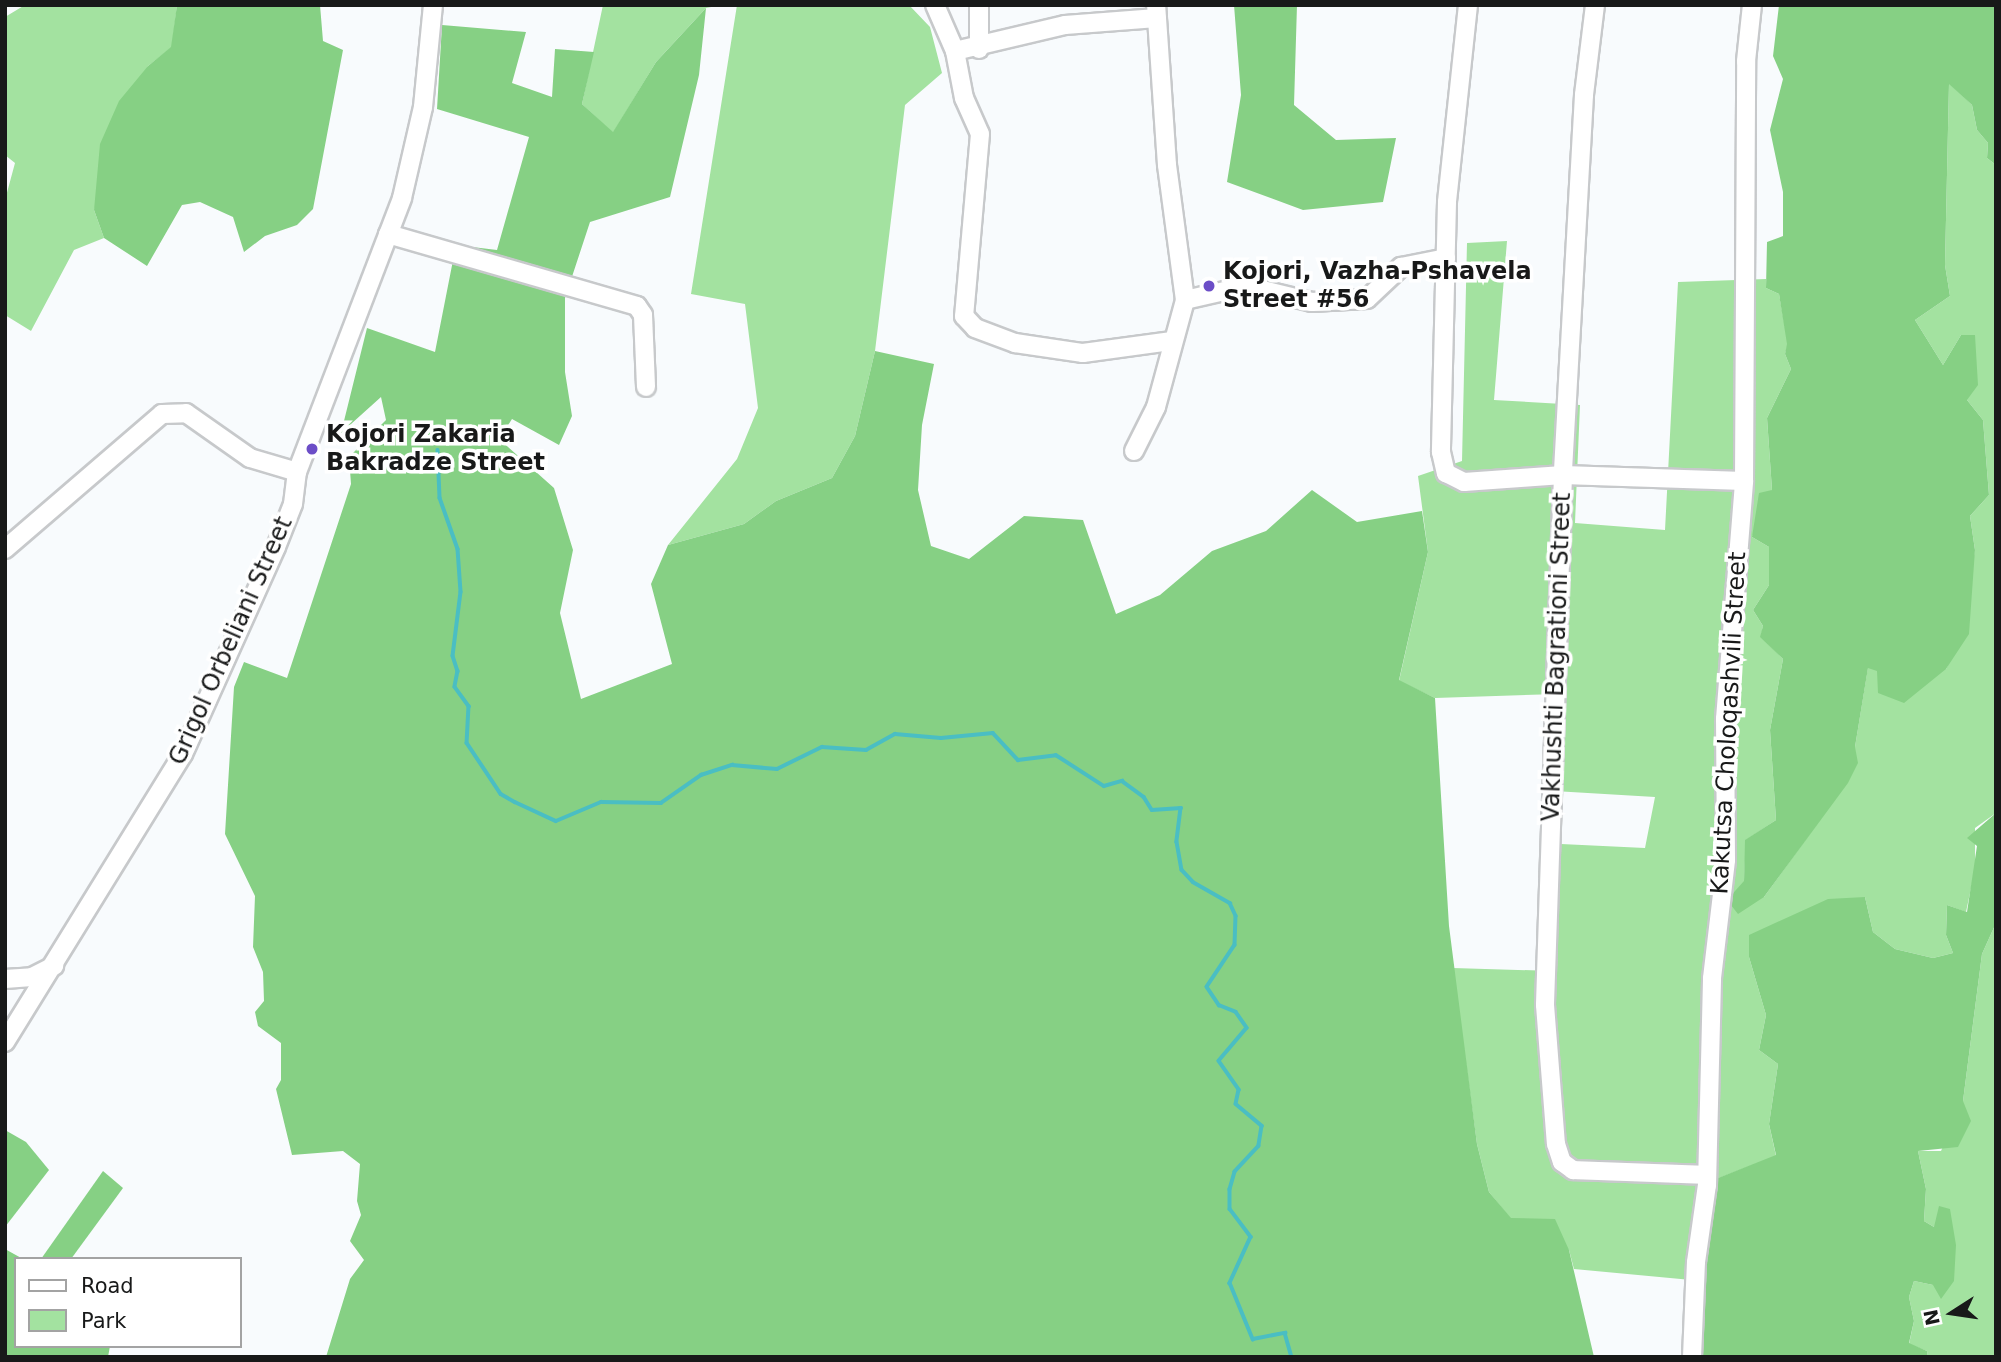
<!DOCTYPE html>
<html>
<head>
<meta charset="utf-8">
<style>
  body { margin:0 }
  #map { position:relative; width:2001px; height:1362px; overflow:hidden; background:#f8fbfd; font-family:"DejaVu Sans",sans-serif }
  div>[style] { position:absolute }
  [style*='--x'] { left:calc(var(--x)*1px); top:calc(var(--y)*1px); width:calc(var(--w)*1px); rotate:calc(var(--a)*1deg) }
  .green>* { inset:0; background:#a3e2a0 }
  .forest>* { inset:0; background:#86d084 }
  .stream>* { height:3.5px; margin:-1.75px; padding:0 1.75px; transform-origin:1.75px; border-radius:1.75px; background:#4abec3 }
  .roads { filter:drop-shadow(2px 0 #c7c9cb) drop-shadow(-2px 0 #c7c9cb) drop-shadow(0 2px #c7c9cb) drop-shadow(0 -2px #c7c9cb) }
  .minor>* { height:18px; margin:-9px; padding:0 9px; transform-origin:9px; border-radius:9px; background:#fff }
  .dots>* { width:19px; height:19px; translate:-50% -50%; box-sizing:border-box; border:4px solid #fff; border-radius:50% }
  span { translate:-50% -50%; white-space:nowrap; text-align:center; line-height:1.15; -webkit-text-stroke:7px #fff; paint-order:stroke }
  .poi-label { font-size:24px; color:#181919; font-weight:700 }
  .left { translate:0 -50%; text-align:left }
  .street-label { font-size:24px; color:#181919 }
  .frame { position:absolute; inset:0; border:7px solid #181919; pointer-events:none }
  .legend { position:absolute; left:14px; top:1257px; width:228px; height:91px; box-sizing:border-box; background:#fff; border:2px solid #a3a3a3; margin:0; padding:9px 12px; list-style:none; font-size:21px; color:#181919 }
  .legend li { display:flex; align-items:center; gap:14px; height:35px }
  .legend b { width:35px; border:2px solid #a3a3a3 }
  .north { position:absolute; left:1917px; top:1278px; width:70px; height:70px; -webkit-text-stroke:5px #fff; paint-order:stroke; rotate:258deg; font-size:19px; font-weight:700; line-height:28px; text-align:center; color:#181919 }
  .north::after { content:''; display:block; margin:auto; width:24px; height:32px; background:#181919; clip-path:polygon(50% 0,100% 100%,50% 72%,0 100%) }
</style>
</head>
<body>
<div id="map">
  <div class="green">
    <i style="clip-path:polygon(25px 5px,177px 5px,172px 47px,148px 66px,94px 210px,104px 238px,74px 250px,31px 331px,5px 315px,5px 200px,15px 163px,5px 155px,5px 17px)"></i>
    <i style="clip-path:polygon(603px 5px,722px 5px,706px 8px,656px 62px,613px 133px,582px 104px)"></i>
    <i style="clip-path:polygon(737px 5px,909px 5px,930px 27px,942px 73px,905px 105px,875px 351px,855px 436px,832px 478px,776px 501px,744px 524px,668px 545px,737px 459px,758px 408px,745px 304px,691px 294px)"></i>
    <i style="clip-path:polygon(1949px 83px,1972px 105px,1977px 130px,1988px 143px,1987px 158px,1996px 165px,1996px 813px,1975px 828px,1975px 869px,1966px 912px,1947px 905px,1946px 935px,1953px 953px,1933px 958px,1895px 949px,1873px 932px,1865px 897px,1749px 957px,1766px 1015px,1759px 1050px,1778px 1064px,1769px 1124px,1776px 1156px,1698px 1186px,1708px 1203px,1708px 1250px,1702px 1281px,1574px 1269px,1569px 1250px,1511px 1219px,1489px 1192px,1477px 1144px,1453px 968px,1554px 971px,1561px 844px,1645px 848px,1655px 797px,1554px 791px,1558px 694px,1435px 698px,1399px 681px,1428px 552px,1418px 476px,1462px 461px,1467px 243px,1507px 241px,1494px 400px,1580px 405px,1575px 523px,1665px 530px,1678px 282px,1766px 279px,1766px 288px,1779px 294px,1788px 344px,1785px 354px,1791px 369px,1767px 418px,1772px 490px,1752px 537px,1769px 547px,1769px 585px,1753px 610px,1763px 626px,1761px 637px,1783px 659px,1770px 730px,1776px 820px,1746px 840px,1744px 881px,1764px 897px,1822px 817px,1855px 747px,1868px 667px,1946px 669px,1959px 643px,1975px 550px,1970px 516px,1989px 495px,1983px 420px,1967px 400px,1975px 336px,1961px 335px,1943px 365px,1915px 320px,1950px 296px,1945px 265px)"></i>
    <i style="clip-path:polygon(1996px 923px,1996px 1357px,1928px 1357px,1927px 1351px,1909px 1344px,1914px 1321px,1909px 1297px,1914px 1281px,1933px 1285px,1934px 1227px,1924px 1221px,1926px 1189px,1918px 1151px,1941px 1151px,1963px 1101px,1982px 954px)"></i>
  </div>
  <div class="forest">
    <i style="clip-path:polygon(177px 5px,320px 5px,323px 41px,343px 50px,313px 209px,297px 225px,265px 236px,244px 252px,233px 217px,200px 202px,182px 205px,147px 266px,104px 238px,94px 210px,100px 144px,119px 101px,148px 66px,171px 47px)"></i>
    <i style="clip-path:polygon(1234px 5px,1297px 5px,1294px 105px,1336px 140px,1396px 138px,1383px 202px,1303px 210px,1227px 182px,1241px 95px)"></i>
    <i style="clip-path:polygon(1779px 5px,1996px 5px,1996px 165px,1987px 158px,1988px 143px,1977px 130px,1972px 105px,1949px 84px,1945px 265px,1950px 296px,1915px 320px,1943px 365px,1961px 335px,1975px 335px,1978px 385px,1967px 400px,1983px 420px,1989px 495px,1970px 516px,1975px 550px,1969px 634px,1946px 669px,1904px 703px,1878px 693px,1877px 671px,1868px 668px,1855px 747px,1858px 763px,1848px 783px,1764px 897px,1738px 914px,1727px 900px,1744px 881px,1745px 840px,1776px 820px,1770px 730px,1783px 659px,1760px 637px,1763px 626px,1753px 610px,1769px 585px,1769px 547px,1752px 537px,1759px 493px,1772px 490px,1767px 418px,1791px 369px,1785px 354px,1787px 344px,1779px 294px,1766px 288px,1767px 242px,1783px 236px,1783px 192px,1770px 130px,1783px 79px,1773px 56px)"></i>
    <i style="clip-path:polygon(706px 8px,699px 75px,670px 197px,590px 222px,565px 298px,565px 372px,572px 416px,559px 445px,512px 419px,499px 439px,554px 488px,573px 550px,560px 613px,581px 699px,672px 664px,651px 584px,668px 545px,744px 524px,776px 501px,832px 478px,855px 436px,875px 351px,934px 364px,922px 425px,918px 490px,931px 546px,969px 559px,1024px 516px,1083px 520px,1116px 614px,1160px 595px,1212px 551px,1266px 531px,1312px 490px,1357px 522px,1422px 511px,1428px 552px,1399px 680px,1435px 698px,1449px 926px,1477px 1144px,1489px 1192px,1511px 1218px,1555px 1219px,1569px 1250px,1594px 1357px,326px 1357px,350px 1279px,364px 1260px,350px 1241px,361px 1215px,357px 1201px,360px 1164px,343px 1151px,292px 1155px,276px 1089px,281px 1080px,281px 1043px,258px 1026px,255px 1012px,264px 1001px,263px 972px,253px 947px,255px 896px,225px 834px,234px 687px,244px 662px,287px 678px,351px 484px,349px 457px,386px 420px,381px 397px,341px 433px,367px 328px,435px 352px,456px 245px,497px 250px,529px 137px,437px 109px,442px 25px,526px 32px,512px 83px,552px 97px,555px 49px,594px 52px,582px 104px,613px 132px,656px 62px)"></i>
    <i style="clip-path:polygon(1996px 813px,1996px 923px,1982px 954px,1963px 1101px,1971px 1121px,1958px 1147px,1918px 1151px,1926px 1189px,1924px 1221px,1934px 1227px,1939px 1206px,1950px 1209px,1956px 1245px,1954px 1281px,1941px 1299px,1933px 1285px,1914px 1281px,1909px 1297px,1914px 1321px,1909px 1343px,1927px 1351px,1928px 1357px,1703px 1357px,1702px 1281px,1708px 1250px,1708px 1204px,1698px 1186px,1776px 1155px,1769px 1124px,1778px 1064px,1759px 1050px,1766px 1015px,1749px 957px,1749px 935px,1828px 899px,1865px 897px,1873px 932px,1895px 949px,1933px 958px,1953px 953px,1946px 935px,1947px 905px,1967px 912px,1977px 846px,1967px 838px)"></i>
    <i style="clip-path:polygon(5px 1130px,26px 1142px,49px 1170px,5px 1227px)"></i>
    <i style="clip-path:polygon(103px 1171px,123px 1188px,71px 1259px,41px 1259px)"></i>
    <i style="clip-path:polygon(5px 1249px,23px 1259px,16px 1259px,16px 1346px,110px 1346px,108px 1357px,5px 1357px)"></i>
  </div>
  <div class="stream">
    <i style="--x:438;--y:450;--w:48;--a:87.6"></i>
    <i style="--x:440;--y:498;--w:54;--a:70.6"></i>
    <i style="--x:458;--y:549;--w:43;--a:86"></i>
    <i style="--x:461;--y:592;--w:64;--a:97.1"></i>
    <i style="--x:453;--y:656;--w:16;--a:72"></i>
    <i style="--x:458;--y:671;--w:16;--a:101"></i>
    <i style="--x:455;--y:687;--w:24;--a:54"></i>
    <i style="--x:469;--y:706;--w:37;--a:93"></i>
    <i style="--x:467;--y:743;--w:61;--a:56.3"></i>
    <i style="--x:501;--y:794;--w:16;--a:30"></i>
    <i style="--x:515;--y:802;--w:45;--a:24.9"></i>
    <i style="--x:556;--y:821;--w:49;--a:-22.9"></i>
    <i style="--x:601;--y:802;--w:60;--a:1"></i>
    <i style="--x:661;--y:803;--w:49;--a:-35"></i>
    <i style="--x:701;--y:775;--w:33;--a:-18"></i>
    <i style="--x:732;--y:765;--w:45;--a:5.1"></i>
    <i style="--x:777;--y:769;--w:50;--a:-26.1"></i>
    <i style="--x:822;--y:747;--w:44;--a:3.9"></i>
    <i style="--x:866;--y:750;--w:33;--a:-29"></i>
    <i style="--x:895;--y:734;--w:46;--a:5"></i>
    <i style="--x:941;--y:738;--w:52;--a:-5.5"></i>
    <i style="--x:993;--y:733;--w:37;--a:47"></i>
    <i style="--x:1018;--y:760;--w:38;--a:-7"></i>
    <i style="--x:1056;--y:755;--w:57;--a:32.9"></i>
    <i style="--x:1104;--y:786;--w:19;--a:-16"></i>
    <i style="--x:1122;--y:781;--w:27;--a:36"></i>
    <i style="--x:1144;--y:797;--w:15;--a:58"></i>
    <i style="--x:1152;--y:810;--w:29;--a:-4"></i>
    <i style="--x:1181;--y:808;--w:34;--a:97"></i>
    <i style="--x:1177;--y:842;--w:28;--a:80"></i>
    <i style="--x:1182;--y:870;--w:16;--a:47"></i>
    <i style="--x:1193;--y:882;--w:43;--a:29.6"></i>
    <i style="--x:1230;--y:903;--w:14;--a:65"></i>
    <i style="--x:1236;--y:916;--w:29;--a:92"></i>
    <i style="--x:1235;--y:945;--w:50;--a:123.7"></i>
    <i style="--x:1207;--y:987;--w:22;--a:56"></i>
    <i style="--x:1219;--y:1005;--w:18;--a:22"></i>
    <i style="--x:1236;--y:1012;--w:19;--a:55"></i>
    <i style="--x:1247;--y:1028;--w:43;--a:130.3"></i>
    <i style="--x:1219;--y:1061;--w:35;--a:55"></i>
    <i style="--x:1239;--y:1090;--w:14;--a:102"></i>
    <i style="--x:1236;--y:1104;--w:34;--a:40"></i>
    <i style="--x:1262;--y:1126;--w:20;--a:99"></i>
    <i style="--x:1259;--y:1146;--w:35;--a:133"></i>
    <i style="--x:1235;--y:1172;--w:18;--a:106"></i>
    <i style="--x:1230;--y:1189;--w:20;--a:90"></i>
    <i style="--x:1230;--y:1209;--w:35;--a:53"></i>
    <i style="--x:1251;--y:1237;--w:51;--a:114.5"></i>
    <i style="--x:1230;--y:1283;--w:61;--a:67.7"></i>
    <i style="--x:1253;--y:1339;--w:33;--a:-11"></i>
    <i style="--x:1285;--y:1333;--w:25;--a:74"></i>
  </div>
  <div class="roads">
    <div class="minor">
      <i style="--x:935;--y:5;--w:50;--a:66.5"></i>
      <i style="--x:955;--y:51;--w:113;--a:-13.3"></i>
      <i style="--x:1065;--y:25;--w:92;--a:-4.4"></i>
      <i style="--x:1468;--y:5;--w:198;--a:96.1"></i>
      <i style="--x:1447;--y:202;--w:250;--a:91.4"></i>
      <i style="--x:1441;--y:452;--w:22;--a:77"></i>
      <i style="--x:1446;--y:473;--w:20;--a:27"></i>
      <i style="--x:1464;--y:482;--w:99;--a:-4"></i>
      <i style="--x:1563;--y:475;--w:181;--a:1.9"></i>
      <i style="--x:1595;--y:5;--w:91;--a:97"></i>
      <i style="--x:1584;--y:95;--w:381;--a:93.2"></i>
      <i style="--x:1563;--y:475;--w:530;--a:91.95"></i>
      <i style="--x:1545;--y:1005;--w:139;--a:85.5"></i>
      <i style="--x:1556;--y:1144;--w:19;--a:72"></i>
      <i style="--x:1562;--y:1162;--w:14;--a:36"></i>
      <i style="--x:1573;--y:1170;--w:134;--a:2.1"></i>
      <i style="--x:979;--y:49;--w:44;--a:-90"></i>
      <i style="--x:955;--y:51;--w:48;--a:79.2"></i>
      <i style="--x:964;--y:98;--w:39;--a:66"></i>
      <i style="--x:980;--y:134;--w:183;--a:95"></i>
      <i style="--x:964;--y:316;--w:16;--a:47"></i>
      <i style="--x:975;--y:328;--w:43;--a:20.6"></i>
      <i style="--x:1015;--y:343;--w:69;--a:8.4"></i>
      <i style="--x:1083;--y:353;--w:90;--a:-7.7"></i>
      <i style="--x:388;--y:234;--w:259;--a:16.1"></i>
      <i style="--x:637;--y:306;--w:11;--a:56"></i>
      <i style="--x:643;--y:315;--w:72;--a:87.6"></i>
      <i style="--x:1185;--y:300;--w:63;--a:-12.9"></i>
      <i style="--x:1246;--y:286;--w:68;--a:13.6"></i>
      <i style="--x:1312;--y:302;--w:55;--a:-3.1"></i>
      <i style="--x:1367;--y:299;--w:47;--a:-43.3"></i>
      <i style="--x:1401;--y:267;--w:46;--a:-11.3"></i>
      <i style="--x:1134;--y:451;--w:49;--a:-63.4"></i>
      <i style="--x:1156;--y:407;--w:111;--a:-74.8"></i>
      <i style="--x:1185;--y:300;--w:136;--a:-97.6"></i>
      <i style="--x:1167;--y:165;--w:160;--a:-93.9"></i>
      <i style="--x:5;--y:549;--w:207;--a:-40.7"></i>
      <i style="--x:162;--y:414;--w:24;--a:-2"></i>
      <i style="--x:186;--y:413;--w:78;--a:35.1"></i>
      <i style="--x:250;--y:458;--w:49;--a:16.6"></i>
      <i style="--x:5;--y:979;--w:27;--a:-4"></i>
      <i style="--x:32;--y:977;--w:25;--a:-27"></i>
      <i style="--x:5;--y:1042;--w:339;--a:-58.3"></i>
      <i style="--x:183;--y:754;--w:227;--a:-65.8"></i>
      <i style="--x:276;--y:547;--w:46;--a:-68.4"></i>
      <i style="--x:293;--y:504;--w:32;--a:-83"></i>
      <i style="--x:297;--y:472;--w:293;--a:-69"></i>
      <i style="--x:402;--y:198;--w:93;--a:-77"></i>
      <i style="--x:423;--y:107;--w:102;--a:-84.4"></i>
      <i style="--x:1692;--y:1357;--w:95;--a:-87.6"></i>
      <i style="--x:1696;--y:1262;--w:78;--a:-81.9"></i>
      <i style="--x:1707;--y:1185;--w:207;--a:-88.6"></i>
      <i style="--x:1712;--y:978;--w:119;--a:-83.2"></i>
      <i style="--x:1726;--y:860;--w:141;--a:-90.4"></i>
      <i style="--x:1725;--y:719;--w:239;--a:-85.4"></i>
      <i style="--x:1744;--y:481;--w:420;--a:-89.7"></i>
      <i style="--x:1746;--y:61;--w:56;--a:-83.9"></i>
    </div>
  </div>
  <div class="dots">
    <i style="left:1209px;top:286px;background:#6c4ec7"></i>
    <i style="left:312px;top:449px;background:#6c4ec7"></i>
  </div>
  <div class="poi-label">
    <span class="left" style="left:1223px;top:286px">Kojori, Vazha-Pshavela<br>Street #56</span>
    <span class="left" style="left:326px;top:449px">Kojori Zakaria<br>Bakradze Street</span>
  </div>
  <div class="street-label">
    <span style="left:231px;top:641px;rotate:-66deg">Grigol Orbeliani Street</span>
    <span style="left:1557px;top:657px;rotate:-88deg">Vakhushti Bagrationi Street</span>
    <span style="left:1729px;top:723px;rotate:-87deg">Kakutsa Choloqashvili Street</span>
  </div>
  <div class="frame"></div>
  <ul class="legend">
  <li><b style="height:9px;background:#fff"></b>Road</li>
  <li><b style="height:19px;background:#a3e2a0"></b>Park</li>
  </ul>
  <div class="north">N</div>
</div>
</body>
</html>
